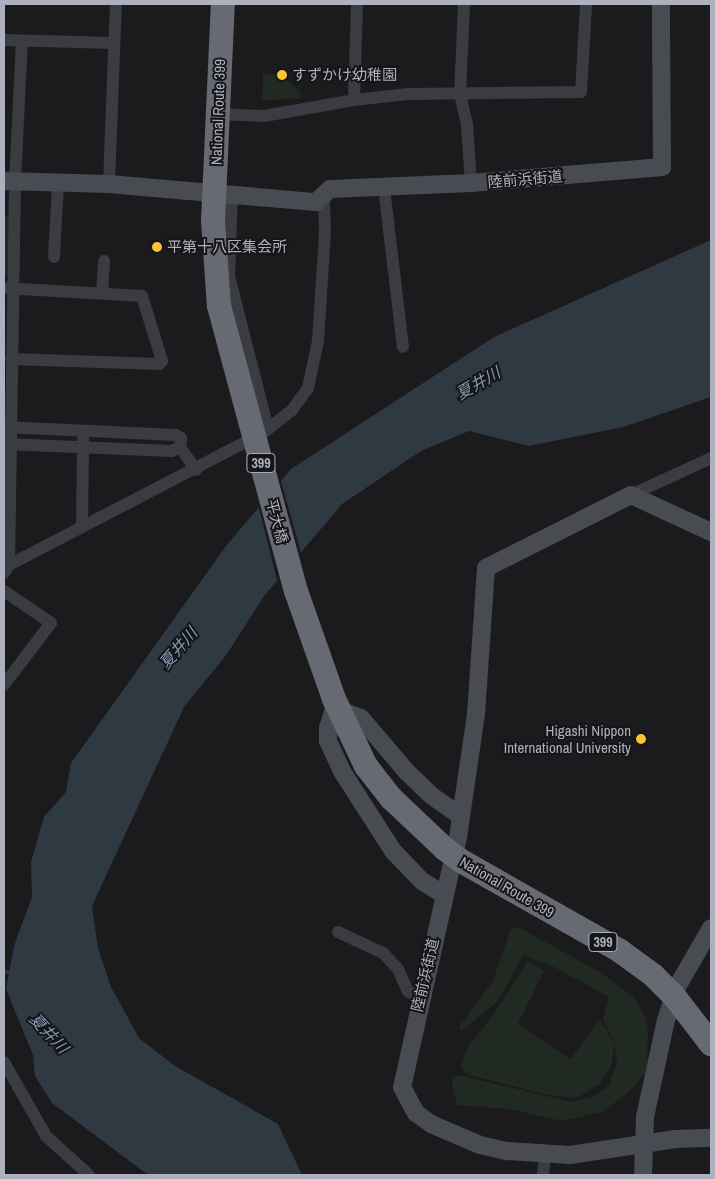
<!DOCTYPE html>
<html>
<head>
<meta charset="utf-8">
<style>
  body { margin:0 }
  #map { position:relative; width:715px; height:1179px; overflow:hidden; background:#1b1a1d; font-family:"Archivo Narrow","Noto Sans JP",sans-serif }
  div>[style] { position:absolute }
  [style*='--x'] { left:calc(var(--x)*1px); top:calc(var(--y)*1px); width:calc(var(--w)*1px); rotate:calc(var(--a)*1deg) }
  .green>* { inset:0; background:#202922 }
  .water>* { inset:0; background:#2f3942 }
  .pier>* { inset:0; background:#1b1a1d }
  .stream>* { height:3px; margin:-1.5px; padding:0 1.5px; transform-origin:1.5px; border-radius:1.5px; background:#2f3942 }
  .street>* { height:12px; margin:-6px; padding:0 6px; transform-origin:6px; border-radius:6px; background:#3b3c42 }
  .secondary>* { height:18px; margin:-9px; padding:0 9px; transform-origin:9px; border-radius:9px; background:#494b52 }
  .highway>* { height:24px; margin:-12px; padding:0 12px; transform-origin:12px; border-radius:12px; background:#676a73 }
  .highway-bridge>* { height:24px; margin:-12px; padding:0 12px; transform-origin:12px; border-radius:12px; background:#676a73 }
  .dots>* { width:14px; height:14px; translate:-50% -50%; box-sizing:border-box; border:2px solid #161518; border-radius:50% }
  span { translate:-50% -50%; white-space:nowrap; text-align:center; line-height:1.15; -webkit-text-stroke:4px #161518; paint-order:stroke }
  .shield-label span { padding:1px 4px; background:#161518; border:1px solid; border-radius:4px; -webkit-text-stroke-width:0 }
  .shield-label { font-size:14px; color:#adb1bd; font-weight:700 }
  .poi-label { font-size:15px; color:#adb1bd }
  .left { translate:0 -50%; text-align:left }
  .right { translate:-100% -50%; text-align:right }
  .street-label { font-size:15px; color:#adb1bd }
  .water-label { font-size:16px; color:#839db8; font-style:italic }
  .frame { position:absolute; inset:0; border:5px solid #adb1bd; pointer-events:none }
</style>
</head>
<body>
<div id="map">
  <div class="green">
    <i style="clip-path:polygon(263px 73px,281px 76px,300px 91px,300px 99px,262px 100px)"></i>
    <i style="clip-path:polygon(4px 214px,9px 217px,7px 275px,4px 278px)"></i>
    <i style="clip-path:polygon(511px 928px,520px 928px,602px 973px,633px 997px,644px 1013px,648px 1030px,647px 1070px,630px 1091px,603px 1112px,562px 1121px,510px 1109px,457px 1105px,452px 1086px,453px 1078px,460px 1075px,571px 1102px,593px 1097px,609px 1086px,617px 1062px,614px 1043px,612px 1065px,600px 1084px,576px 1098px,548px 1095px,466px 1074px,461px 1067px,467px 1048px,491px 1018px,528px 961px,544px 971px,518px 1024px,571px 1059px,599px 1019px,615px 1043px,603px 1019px,609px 997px,554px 967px,523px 955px,499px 1000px,461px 1032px,459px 1027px,493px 981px)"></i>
  </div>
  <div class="water">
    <i style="clip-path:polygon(711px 240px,711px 397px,623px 427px,529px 446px,469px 431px,421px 451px,342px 504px,264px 596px,227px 654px,184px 707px,92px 906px,98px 948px,111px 987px,139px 1038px,175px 1066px,278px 1124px,302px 1175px,148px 1175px,52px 1103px,35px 1076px,33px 1055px,6px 989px,14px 946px,32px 897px,31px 862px,44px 817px,66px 792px,71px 763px,226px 546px,291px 469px,494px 337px)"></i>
  </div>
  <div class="pier">
    <i style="clip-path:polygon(280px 478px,302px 556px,278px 584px,258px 504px)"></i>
  </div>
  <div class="stream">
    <i style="--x:4;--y:970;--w:9;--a:32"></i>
  </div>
  <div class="street">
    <i style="--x:464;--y:4;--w:90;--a:92.5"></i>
    <i style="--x:460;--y:94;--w:32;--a:77"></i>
    <i style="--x:467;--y:125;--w:58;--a:86.1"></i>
    <i style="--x:4;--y:40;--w:110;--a:1.6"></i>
    <i style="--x:354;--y:100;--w:54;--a:-6.3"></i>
    <i style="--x:408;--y:94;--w:173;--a:-0.7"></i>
    <i style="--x:581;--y:92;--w:88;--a:-86.7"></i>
    <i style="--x:218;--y:114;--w:46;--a:2.5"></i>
    <i style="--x:264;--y:116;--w:91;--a:-10.1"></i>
    <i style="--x:354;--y:100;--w:96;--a:-88.2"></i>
    <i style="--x:109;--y:184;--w:180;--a:-87.8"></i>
    <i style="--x:384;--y:188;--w:160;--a:83.2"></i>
    <i style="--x:232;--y:194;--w:82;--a:92.1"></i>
    <i style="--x:229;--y:276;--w:158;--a:75.7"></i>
    <i style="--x:54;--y:257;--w:74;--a:-86.9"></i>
    <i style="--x:4;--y:288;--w:138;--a:3.3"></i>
    <i style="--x:142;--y:296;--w:68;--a:72.9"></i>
    <i style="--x:162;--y:361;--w:4;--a:135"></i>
    <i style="--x:159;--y:364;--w:148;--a:-178.1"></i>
    <i style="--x:102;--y:292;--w:31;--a:-86"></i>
    <i style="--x:4;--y:427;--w:172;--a:2.7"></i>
    <i style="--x:176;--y:435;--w:6;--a:31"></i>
    <i style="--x:181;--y:438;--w:9;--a:96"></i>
    <i style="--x:180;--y:447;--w:28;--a:55"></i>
    <i style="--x:4;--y:444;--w:168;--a:2.4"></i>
    <i style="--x:172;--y:451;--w:9;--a:-27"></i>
    <i style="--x:631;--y:495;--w:88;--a:-24.8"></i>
    <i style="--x:82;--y:527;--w:88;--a:-89.3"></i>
    <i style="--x:9;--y:565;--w:383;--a:-89.1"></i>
    <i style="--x:15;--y:182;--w:141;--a:-87.2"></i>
    <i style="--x:4;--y:573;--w:9;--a:-58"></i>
    <i style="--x:9;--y:565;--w:288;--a:-27.5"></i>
    <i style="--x:264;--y:432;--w:36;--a:-38"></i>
    <i style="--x:292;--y:410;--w:27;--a:-54"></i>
    <i style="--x:308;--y:388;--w:48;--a:-78"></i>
    <i style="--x:318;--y:341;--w:109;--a:-86.3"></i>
    <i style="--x:325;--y:232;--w:35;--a:-92"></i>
    <i style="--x:4;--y:591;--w:57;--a:34.2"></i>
    <i style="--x:51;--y:623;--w:78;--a:127.2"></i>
    <i style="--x:338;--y:932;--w:50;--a:25"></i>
    <i style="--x:383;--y:953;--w:22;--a:47"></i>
    <i style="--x:398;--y:969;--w:24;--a:66"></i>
    <i style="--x:408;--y:991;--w:14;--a:34"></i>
    <i style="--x:4;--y:1062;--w:85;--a:60.4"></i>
    <i style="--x:46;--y:1136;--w:58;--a:42.2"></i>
    <i style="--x:543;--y:1175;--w:20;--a:-84"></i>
  </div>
  <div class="secondary">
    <i style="--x:4;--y:181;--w:105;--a:1.6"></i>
    <i style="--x:109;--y:184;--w:208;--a:5"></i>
    <i style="--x:316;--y:202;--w:19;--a:-43"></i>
    <i style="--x:330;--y:189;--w:141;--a:-2.4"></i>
    <i style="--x:471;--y:183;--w:192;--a:-4.8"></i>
    <i style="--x:662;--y:167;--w:163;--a:-90.4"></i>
    <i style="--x:711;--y:532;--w:88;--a:-155.2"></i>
    <i style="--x:631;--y:495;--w:162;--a:153.3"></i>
    <i style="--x:486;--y:568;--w:146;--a:93.9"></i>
    <i style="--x:476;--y:714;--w:124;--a:98.3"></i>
    <i style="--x:458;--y:837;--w:256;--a:102.6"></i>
    <i style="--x:402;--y:1087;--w:30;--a:62"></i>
    <i style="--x:416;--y:1113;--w:19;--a:36"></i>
    <i style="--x:431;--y:1124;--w:53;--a:23.2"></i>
    <i style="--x:480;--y:1145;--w:28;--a:13"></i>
    <i style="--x:507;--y:1151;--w:63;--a:3.6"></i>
    <i style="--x:570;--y:1155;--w:107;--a:-8.6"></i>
    <i style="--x:676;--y:1139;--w:35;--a:-2"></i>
    <i style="--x:336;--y:702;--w:27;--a:107"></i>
    <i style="--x:328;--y:728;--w:13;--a:90"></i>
    <i style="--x:328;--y:741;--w:35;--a:65"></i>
    <i style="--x:343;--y:773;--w:93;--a:57.3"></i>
    <i style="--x:393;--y:851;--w:42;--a:46"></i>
    <i style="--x:422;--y:881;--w:26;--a:32"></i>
    <i style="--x:339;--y:710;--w:23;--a:20"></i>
    <i style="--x:361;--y:718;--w:71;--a:49.6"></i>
    <i style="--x:407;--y:772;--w:35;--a:44"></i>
    <i style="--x:432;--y:796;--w:35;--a:35"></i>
    <i style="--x:643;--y:1175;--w:58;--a:-88"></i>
    <i style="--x:645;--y:1117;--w:99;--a:-77.8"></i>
    <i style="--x:666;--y:1020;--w:35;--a:-72"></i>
    <i style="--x:677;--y:987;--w:68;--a:-60"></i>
  </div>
  <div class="highway">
    <i style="--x:213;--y:221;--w:217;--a:-87.4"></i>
    <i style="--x:334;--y:699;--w:74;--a:64.5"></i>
    <i style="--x:366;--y:766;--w:41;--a:52"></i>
    <i style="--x:391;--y:798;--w:74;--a:43.4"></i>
    <i style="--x:463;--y:862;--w:180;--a:29.5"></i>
    <i style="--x:620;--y:951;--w:41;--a:36"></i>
    <i style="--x:653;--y:975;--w:30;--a:45"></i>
    <i style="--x:674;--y:996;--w:61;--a:52.4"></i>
  </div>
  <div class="highway-bridge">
    <i style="--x:213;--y:221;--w:85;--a:86"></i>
    <i style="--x:219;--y:306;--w:295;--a:74.9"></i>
    <i style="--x:296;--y:591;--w:114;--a:70.6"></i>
    <i style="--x:445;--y:849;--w:22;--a:36"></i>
  </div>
  <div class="dots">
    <i style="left:282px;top:75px;background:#fac336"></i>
    <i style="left:157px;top:247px;background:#fac336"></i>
    <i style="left:641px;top:739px;background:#fac336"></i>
  </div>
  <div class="shield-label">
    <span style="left:261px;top:463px">399</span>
    <span style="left:603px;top:942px">399</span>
  </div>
  <div class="poi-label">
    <span class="left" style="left:292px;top:75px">すずかけ幼稚園</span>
    <span class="left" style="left:167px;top:247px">平第十八区集会所</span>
    <span class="right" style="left:631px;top:739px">Higashi Nippon<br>International University</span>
  </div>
  <div class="street-label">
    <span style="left:218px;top:112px;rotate:-88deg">National Route 399</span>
    <span style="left:525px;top:179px;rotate:-5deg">陸前浜街道</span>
    <span style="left:277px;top:521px;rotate:75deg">平大橋</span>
    <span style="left:507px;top:887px;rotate:30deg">National Route 399</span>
    <span style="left:425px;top:975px;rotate:-77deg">陸前浜街道</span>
  </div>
  <div class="water-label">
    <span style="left:478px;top:383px;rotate:-30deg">夏井川</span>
    <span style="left:178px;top:648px;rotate:-49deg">夏井川</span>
    <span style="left:49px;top:1033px;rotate:47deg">夏井川</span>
  </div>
  <div class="frame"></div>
</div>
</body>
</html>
